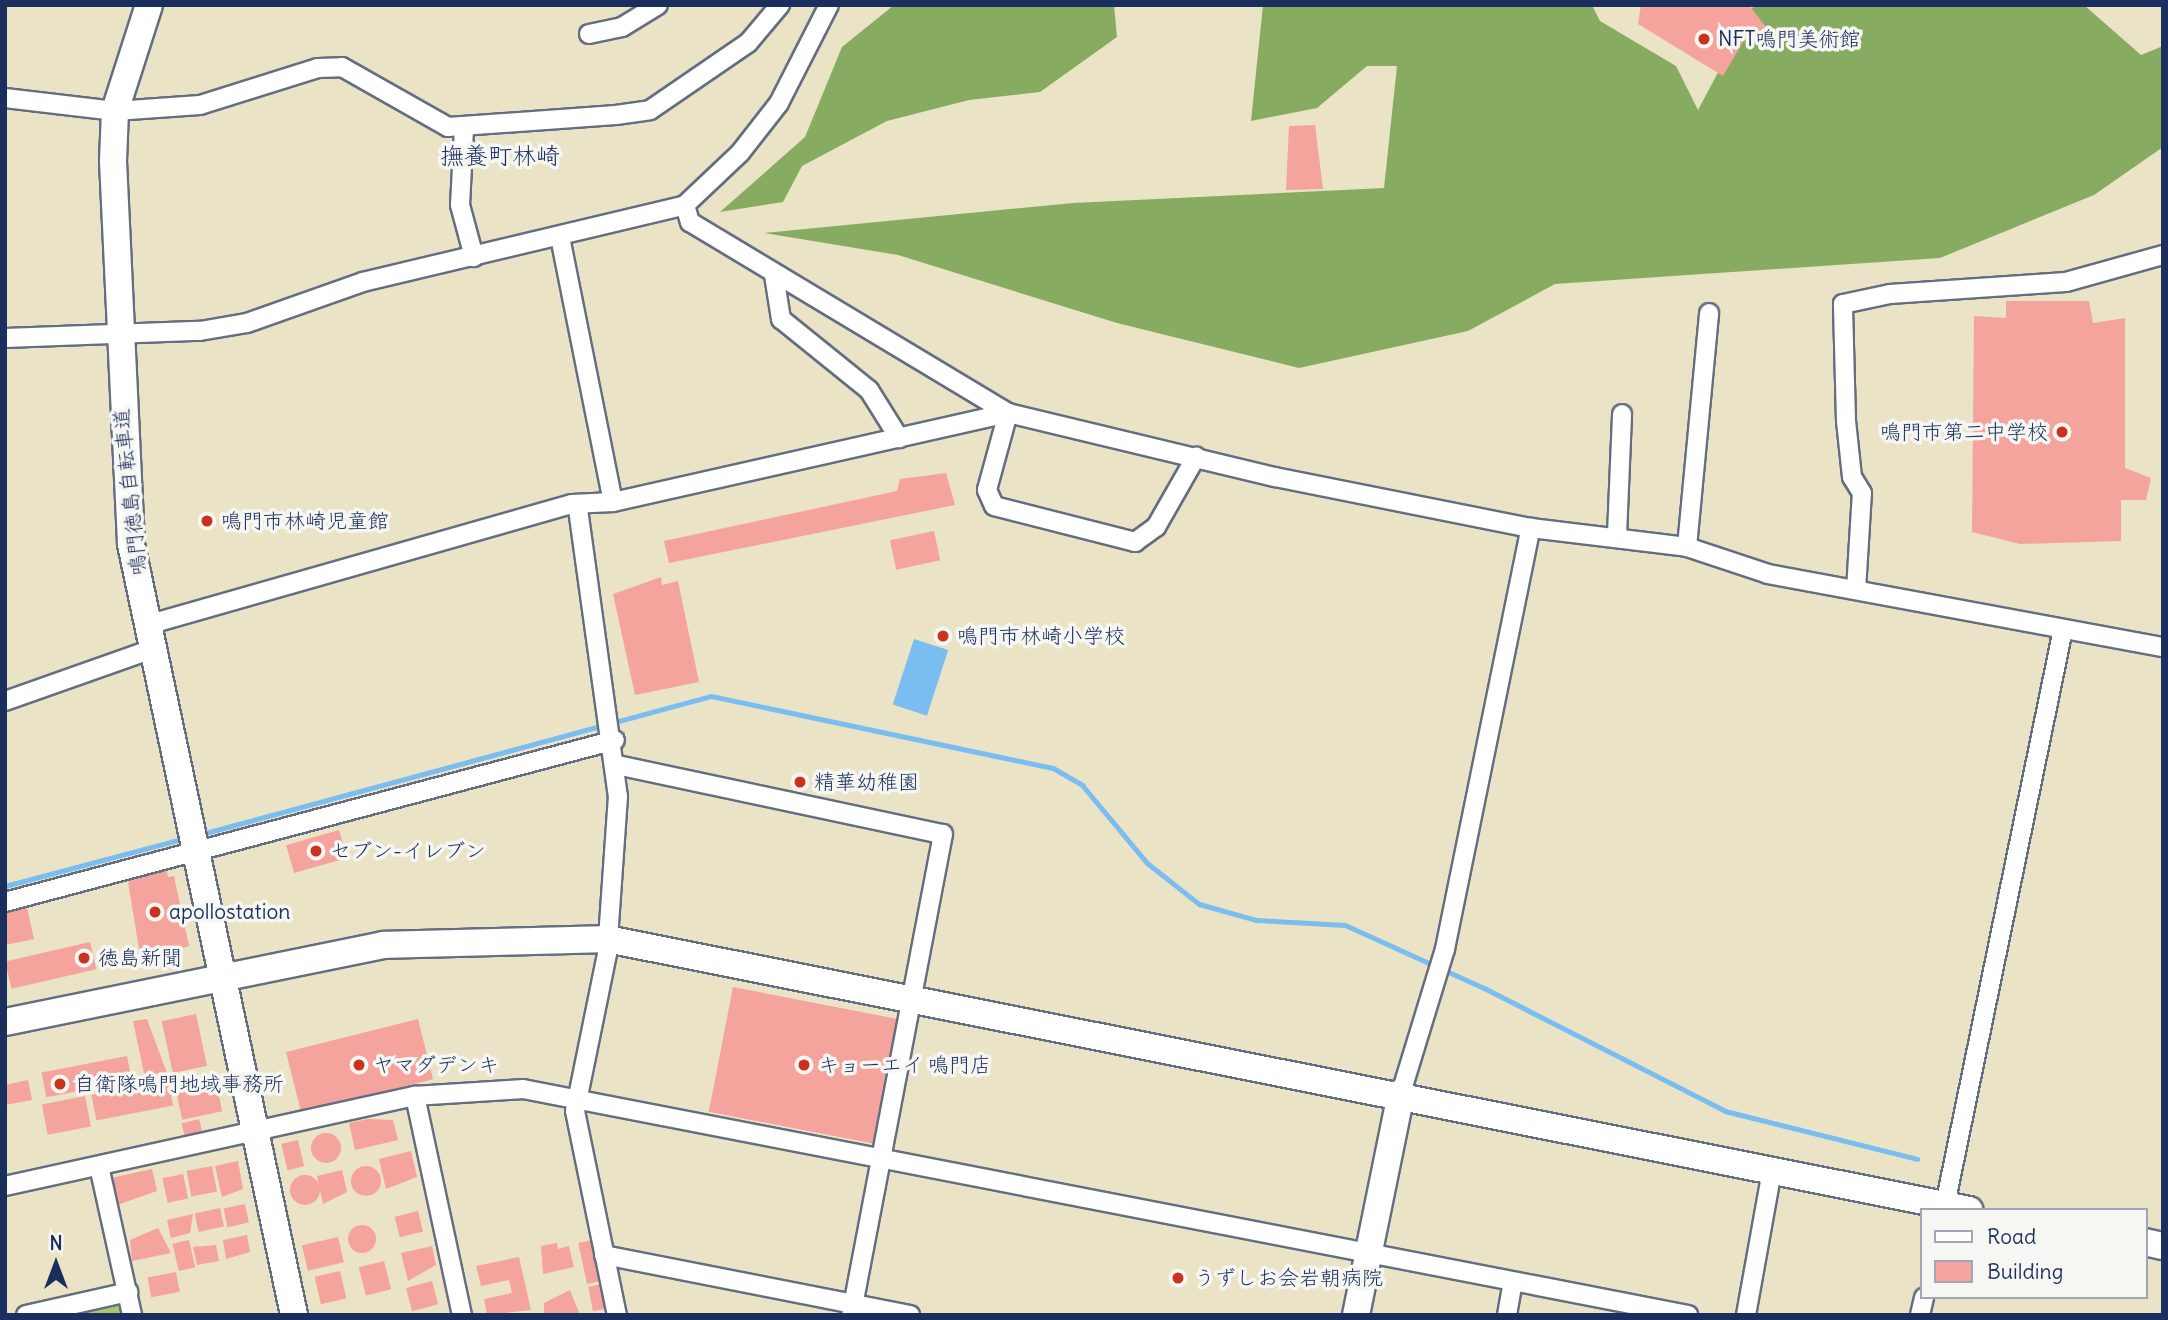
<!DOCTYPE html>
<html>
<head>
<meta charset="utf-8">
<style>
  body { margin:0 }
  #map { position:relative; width:2168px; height:1320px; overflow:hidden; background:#ebe3c5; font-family:Delius,"Klee One",sans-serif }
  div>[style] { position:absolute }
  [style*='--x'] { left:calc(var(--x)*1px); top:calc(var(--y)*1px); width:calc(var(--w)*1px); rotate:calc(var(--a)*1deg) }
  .green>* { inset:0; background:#aac76e }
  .forest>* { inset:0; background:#87ac61 }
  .water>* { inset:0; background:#7abef1; transform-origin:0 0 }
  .stream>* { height:5px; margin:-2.5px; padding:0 2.5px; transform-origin:2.5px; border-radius:2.5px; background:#7abef1 }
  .building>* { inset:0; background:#f4a39d; transform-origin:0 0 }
  .round { border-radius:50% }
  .roads { filter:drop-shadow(2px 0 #646e82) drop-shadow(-2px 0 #646e82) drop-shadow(0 2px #646e82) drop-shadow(0 -2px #646e82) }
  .street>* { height:18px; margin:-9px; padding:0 9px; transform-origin:9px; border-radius:9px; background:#fff }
  .secondary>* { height:26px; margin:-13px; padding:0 13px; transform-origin:13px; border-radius:13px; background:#fff }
  .dots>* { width:19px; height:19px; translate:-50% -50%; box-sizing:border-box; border:4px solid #f6f6f2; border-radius:50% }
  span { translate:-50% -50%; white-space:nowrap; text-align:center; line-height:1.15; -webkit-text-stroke:7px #f6f6f2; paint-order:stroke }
  .poi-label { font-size:21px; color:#1b2f5e }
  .left { translate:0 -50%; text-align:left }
  .right { translate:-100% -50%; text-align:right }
  .street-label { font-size:21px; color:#1b2f5e }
  .quarter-label { font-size:24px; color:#1b2f5e }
  .frame { position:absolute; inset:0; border:7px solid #1b2f5e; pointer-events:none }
  .legend { position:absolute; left:1920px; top:1208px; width:228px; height:91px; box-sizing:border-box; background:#f6f6f2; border:2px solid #9ea6b7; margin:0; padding:9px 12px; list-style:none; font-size:21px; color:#1b2f5e }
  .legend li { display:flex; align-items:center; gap:14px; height:35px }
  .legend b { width:35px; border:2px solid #9ea6b7 }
  .north { position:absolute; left:21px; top:1229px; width:70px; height:70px; -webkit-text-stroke:5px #f6f6f2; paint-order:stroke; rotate:0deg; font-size:19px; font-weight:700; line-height:28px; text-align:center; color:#1b2f5e }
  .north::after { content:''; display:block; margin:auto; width:24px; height:32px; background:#1b2f5e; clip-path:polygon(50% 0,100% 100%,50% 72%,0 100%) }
</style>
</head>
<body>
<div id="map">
  <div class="green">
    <i style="clip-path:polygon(121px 1302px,123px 1315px,62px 1315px)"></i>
  </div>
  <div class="forest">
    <i style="clip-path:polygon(894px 5px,1114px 5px,1117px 37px,1040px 92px,969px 100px,887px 121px,802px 166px,783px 202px,720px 212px,805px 137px,842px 47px)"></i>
    <i style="clip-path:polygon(1263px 5px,1592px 5px,1600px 21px,1676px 66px,1698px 110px,1754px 5px,2084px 5px,2141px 55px,2163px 46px,2163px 147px,2094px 195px,1940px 258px,1555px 284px,1468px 331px,1299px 368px,1117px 323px,898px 255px,764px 233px,1073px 203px,1384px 188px,1397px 66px,1367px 66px,1317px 108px,1251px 121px)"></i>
  </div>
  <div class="water">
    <i style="left:914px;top:639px;width:36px;height:69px;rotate:18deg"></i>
  </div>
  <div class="stream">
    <i style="--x:198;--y:835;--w:531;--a:-15.16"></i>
    <i style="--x:711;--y:696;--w:349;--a:11.9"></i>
    <i style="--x:1053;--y:768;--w:34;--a:30"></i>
    <i style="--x:1082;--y:785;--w:102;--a:50.2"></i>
    <i style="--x:1147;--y:863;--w:66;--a:38.3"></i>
    <i style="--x:1199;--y:904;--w:59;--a:15.7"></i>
    <i style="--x:1256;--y:920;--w:89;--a:3.2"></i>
    <i style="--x:1345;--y:925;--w:153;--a:24.4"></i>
    <i style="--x:1484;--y:988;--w:271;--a:27"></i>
    <i style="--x:1725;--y:1111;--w:198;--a:14"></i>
    <i style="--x:5;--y:886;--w:187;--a:-14.9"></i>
  </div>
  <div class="building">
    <i style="clip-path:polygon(1641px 5px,1749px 5px,1766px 27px,1759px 43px,1747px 35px,1723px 76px,1638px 24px)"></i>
    <i style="clip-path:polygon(1315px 125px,1323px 189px,1286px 190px,1289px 126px)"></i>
    <i style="clip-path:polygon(2006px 301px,2089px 301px,2093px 323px,2125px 318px,2125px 468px,2151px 478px,2146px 500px,2121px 500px,2121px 541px,2020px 544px,1972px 532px,1974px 316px,2006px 318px)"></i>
    <i style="clip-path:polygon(946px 473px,955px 505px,669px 563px,664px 541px,897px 491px,900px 479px)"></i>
    <i style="left:934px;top:531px;width:30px;height:45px;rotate:78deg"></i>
    <i style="clip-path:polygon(661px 577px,662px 585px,678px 581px,699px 682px,635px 695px,613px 594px)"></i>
    <i style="left:339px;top:830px;width:29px;height:55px;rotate:74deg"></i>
    <i style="clip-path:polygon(166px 867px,168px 877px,174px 876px,189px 946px,141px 961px,128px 882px)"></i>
    <i style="clip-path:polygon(27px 908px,34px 939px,5px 945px,5px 912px)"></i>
    <i style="left:90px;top:942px;width:28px;height:87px;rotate:77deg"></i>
    <i style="left:733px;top:987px;width:170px;height:127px;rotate:11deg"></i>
    <i style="left:196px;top:1014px;width:53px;height:35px;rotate:78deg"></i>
    <i style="clip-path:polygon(147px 1019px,167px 1073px,145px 1078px,133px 1021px)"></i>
    <i style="left:418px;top:1019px;width:62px;height:136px;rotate:76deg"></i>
    <i style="left:127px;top:1056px;width:25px;height:87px;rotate:79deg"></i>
    <i style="left:215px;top:1077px;width:35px;height:41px;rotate:78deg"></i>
    <i style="clip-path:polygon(28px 1080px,32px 1100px,5px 1105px,5px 1085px)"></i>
    <i style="left:168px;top:1080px;width:26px;height:78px;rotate:79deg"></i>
    <i style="left:85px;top:1096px;width:31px;height:44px;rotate:79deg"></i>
    <i style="left:199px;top:1119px;width:16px;height:18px;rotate:76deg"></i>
    <i style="clip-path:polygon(368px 1119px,393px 1120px,398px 1140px,355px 1150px,349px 1123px)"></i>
    <i class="round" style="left:311px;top:1133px;width:30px;height:30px"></i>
    <i style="left:298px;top:1140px;width:27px;height:17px;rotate:77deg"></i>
    <i style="clip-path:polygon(411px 1151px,417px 1177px,386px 1189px,379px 1159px)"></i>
    <i style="clip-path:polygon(238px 1161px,243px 1189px,222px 1197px,215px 1166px)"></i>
    <i style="left:212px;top:1166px;width:26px;height:26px;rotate:79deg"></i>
    <i class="round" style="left:351px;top:1166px;width:30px;height:30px"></i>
    <i style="clip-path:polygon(152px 1169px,157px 1191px,117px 1205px,111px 1178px)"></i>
    <i style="clip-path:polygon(342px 1170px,347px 1192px,323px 1204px,317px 1176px)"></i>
    <i style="left:183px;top:1174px;width:25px;height:21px;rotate:78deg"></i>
    <i class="round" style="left:290px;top:1175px;width:30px;height:30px"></i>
    <i style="left:245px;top:1204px;width:19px;height:22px;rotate:78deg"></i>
    <i style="left:220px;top:1208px;width:19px;height:26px;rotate:78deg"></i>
    <i style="left:418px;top:1211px;width:21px;height:24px;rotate:76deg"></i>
    <i style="clip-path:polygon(193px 1214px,190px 1233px,171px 1238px,167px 1220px)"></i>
    <i class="round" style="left:348px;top:1225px;width:28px;height:28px"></i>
    <i style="clip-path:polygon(158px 1228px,171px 1253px,132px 1261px,130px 1240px)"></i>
    <i style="clip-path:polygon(247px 1235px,250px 1252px,226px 1259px,223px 1240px)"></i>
    <i style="left:338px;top:1237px;width:26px;height:37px;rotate:77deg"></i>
    <i style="left:189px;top:1240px;width:28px;height:17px;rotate:77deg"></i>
    <i style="left:592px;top:1240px;width:42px;height:14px;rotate:78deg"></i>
    <i style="clip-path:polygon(557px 1243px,558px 1249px,569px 1246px,574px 1267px,543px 1274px,541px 1246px)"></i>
    <i style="clip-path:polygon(216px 1245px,219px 1261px,197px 1265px,193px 1247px)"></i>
    <i style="clip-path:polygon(432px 1246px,436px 1265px,408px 1281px,401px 1253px)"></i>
    <i style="clip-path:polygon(519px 1257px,531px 1310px,487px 1315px,484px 1299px,512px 1293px,509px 1280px,481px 1286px,476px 1266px)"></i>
    <i style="left:384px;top:1261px;width:29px;height:26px;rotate:76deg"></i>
    <i style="left:340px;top:1271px;width:28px;height:26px;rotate:77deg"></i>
    <i style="left:176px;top:1272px;width:20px;height:29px;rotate:79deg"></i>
    <i style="left:432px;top:1281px;width:24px;height:27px;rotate:75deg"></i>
    <i style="left:602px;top:1284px;width:25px;height:14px;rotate:79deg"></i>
    <i style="clip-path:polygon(570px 1290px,580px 1315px,544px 1315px,544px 1303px)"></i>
  </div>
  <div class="roads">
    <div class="street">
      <i style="--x:589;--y:34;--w:34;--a:-12"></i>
      <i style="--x:622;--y:27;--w:42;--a:-31.4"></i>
      <i style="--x:5;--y:98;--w:111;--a:6.7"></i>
      <i style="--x:115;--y:111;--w:85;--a:-4"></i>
      <i style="--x:200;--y:105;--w:124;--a:-17.4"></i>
      <i style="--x:318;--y:68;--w:24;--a:-2"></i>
      <i style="--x:342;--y:67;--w:122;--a:29.5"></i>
      <i style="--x:448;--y:127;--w:168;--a:-4.1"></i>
      <i style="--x:616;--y:115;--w:34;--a:-8"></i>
      <i style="--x:650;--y:110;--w:119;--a:-34.4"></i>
      <i style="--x:748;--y:43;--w:50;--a:-49.9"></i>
      <i style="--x:464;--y:129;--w:76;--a:93"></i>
      <i style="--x:460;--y:205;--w:54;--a:74.9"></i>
      <i style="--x:685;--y:205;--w:18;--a:74"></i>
      <i style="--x:690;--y:222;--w:371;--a:31"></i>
      <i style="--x:1008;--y:413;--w:275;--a:13.5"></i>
      <i style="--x:1275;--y:477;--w:261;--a:11.3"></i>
      <i style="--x:1531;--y:528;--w:157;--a:6.9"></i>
      <i style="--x:1687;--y:547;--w:85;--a:18.4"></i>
      <i style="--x:1768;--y:574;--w:402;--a:10.5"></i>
      <i style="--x:560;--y:237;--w:270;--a:78.7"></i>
      <i style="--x:774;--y:275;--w:45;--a:81"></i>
      <i style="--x:781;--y:319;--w:113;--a:38.9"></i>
      <i style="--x:869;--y:390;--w:57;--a:58"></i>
      <i style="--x:5;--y:338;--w:195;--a:-2.1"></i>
      <i style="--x:200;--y:331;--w:48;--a:-9.7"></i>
      <i style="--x:247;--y:323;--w:123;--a:-19.5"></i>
      <i style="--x:363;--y:282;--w:331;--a:-13.4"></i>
      <i style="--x:685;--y:205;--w:76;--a:-43.4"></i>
      <i style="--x:740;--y:153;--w:63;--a:-52"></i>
      <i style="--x:779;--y:103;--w:110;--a:-63"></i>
      <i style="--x:1008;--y:413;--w:80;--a:105.3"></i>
      <i style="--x:987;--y:490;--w:17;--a:66"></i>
      <i style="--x:994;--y:506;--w:146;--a:14.3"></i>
      <i style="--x:1135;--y:542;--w:26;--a:-36"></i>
      <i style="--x:1156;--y:527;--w:81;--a:-60.3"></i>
      <i style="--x:578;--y:509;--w:290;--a:82.1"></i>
      <i style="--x:618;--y:796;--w:158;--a:94"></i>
      <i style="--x:607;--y:954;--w:160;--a:101.5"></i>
      <i style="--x:575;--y:1111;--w:208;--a:78.4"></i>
      <i style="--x:1617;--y:535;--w:121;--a:-87.6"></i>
      <i style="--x:1687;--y:547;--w:235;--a:-84.6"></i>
      <i style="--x:1856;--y:590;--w:97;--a:-86.5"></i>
      <i style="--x:1862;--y:493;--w:19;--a:-122"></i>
      <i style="--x:1852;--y:477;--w:56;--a:-96.1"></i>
      <i style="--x:1846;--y:421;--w:117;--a:-91.5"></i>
      <i style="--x:1843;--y:304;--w:48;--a:-12"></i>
      <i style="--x:1890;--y:294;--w:176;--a:-3.9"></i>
      <i style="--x:2066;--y:282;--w:101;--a:-15.6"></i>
      <i style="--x:147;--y:625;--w:442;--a:-15.9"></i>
      <i style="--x:572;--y:504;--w:41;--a:-2.8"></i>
      <i style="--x:613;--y:502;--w:405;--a:-12.7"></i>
      <i style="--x:5;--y:701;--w:157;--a:-19.4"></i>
      <i style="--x:617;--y:765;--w:333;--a:12"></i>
      <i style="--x:943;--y:834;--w:490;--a:100.8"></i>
      <i style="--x:5;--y:902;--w:631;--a:-14.87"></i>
      <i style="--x:1401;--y:1093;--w:151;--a:-73"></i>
      <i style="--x:1445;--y:949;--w:430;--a:-78.5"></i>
      <i style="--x:415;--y:1096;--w:224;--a:77.9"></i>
      <i style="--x:99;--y:1166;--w:153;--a:77.5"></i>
      <i style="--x:5;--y:1186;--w:420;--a:-12.4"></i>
      <i style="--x:415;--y:1096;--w:108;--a:-3.7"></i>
      <i style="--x:523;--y:1089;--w:1187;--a:10.98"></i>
      <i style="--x:1944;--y:1210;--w:593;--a:-78.42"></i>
      <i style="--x:604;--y:1255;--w:312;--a:11.1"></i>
      <i style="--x:26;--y:1315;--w:105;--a:-12.7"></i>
      <i style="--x:1507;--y:1315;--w:34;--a:-80"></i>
      <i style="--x:1746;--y:1315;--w:146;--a:-79.8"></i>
      <i style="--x:1920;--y:1315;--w:18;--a:-77"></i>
    </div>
    <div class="secondary">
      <i style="--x:149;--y:5;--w:111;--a:107.8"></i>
      <i style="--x:115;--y:111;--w:50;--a:92.3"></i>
      <i style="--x:113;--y:161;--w:383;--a:87.3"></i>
      <i style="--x:131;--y:544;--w:788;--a:78.06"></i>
      <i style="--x:5;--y:1022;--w:386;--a:-11.5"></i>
      <i style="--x:383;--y:945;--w:224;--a:-1.5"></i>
      <i style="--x:607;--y:939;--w:1389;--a:11.25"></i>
      <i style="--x:2145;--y:1242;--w:18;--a:13"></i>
      <i style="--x:1356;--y:1315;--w:227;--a:-78.5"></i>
    </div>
  </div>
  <div class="dots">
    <i style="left:1704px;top:39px;background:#c8321e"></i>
    <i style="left:2062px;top:432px;background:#c8321e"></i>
    <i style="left:207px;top:521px;background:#c8321e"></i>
    <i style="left:943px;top:636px;background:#c8321e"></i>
    <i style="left:800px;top:782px;background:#c8321e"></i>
    <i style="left:316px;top:851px;background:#c8321e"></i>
    <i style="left:155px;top:912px;background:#c8321e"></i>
    <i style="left:84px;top:958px;background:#c8321e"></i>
    <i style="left:359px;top:1065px;background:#c8321e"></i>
    <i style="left:804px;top:1065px;background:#c8321e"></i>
    <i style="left:60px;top:1084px;background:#c8321e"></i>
    <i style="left:1178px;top:1278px;background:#c8321e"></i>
  </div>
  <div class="poi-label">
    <span class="left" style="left:1718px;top:39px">NFT鳴門美術館</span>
    <span class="right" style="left:2048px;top:432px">鳴門市第二中学校</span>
    <span class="left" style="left:221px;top:521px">鳴門市林崎児童館</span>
    <span class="left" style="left:957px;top:636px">鳴門市林崎小学校</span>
    <span class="left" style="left:814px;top:782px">精華幼稚園</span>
    <span class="left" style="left:330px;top:851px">セブン-イレブン</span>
    <span class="left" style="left:169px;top:912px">apollostation</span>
    <span class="left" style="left:98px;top:958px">徳島新聞</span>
    <span class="left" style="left:373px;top:1065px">ヤマダデンキ</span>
    <span class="left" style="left:818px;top:1065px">キョーエイ 鳴門店</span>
    <span class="left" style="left:74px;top:1084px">自衛隊鳴門地域事務所</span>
    <span class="left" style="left:1194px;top:1278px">うずしお会岩朝病院</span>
  </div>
  <div class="street-label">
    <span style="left:130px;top:492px;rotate:-96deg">鳴門徳島自転車道</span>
  </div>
  <div class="quarter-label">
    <span style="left:500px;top:156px">撫養町林崎</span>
  </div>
  <div class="frame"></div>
  <ul class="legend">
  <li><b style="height:9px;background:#fff"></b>Road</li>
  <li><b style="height:19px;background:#f4a39d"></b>Building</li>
  </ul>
  <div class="north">N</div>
</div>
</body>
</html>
